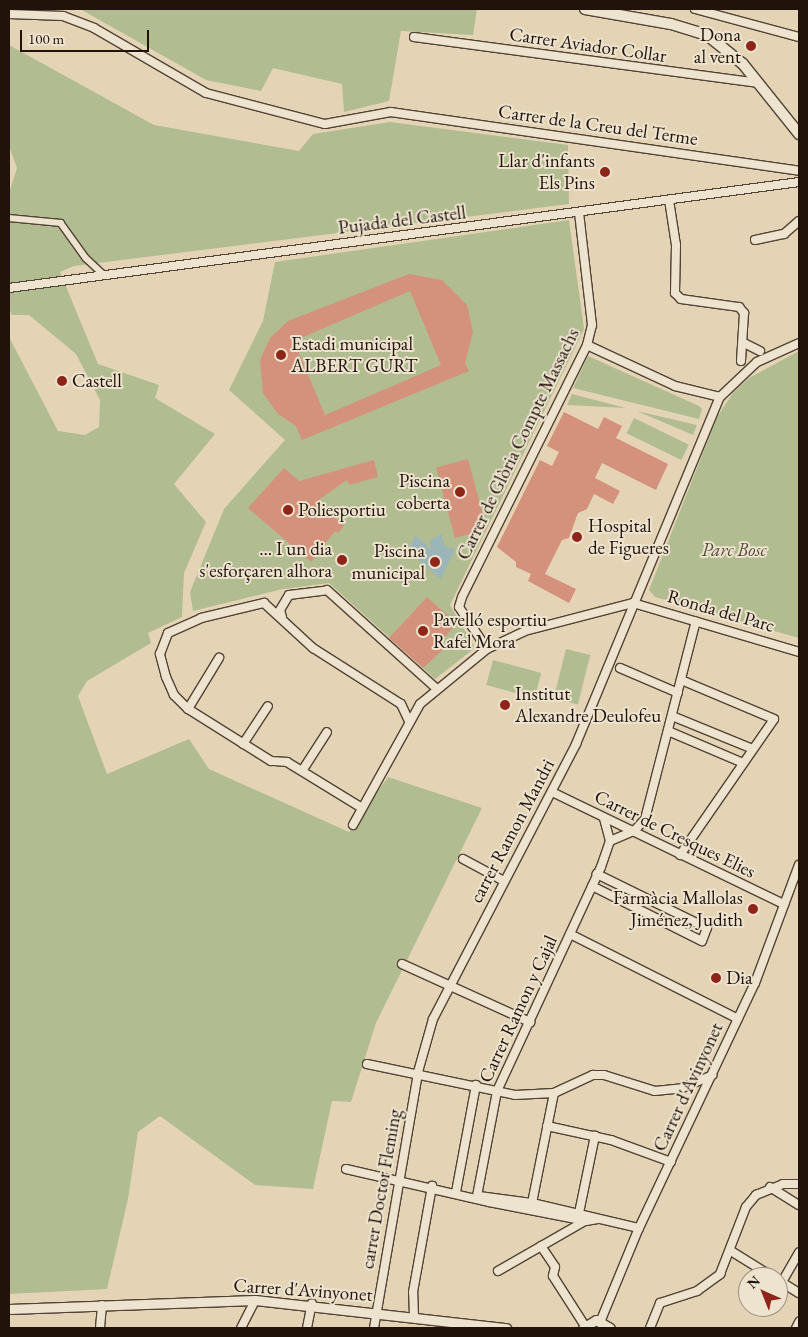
<!DOCTYPE html>
<html>
<head>
<meta charset="utf-8">
<style>
  body { margin:0 }
  #map { position:relative; width:808px; height:1337px; overflow:hidden; background:#e4d4b5; font-family:"EB Garamond",serif }
  div>[style] { position:absolute }
  [style*='--x'] { left:calc(var(--x)*1px); top:calc(var(--y)*1px); width:calc(var(--w)*1px); rotate:calc(var(--a)*1deg) }
  .green>* { inset:0; background:#b1bd90; transform-origin:0 0 }
  .water>* { inset:0; background:#9bb5b9 }
  .building>* { inset:0; background:#d4917b; transform-origin:0 0 }
  .roads { filter:drop-shadow(1px 0 #524335) drop-shadow(-1px 0 #524335) drop-shadow(0 1px #524335) drop-shadow(0 -1px #524335) }
  .pedestrian>* { height:5.5px; margin:-2.75px; padding:0 2.75px; transform-origin:2.75px; border-radius:2.75px; background:#ede3cf }
  .minor>* { height:8px; margin:-4px; padding:0 4px; transform-origin:4px; border-radius:4px; background:#ede3cf }
  .tertiary>* { height:9px; margin:-4.5px; padding:0 4.5px; transform-origin:4.5px; border-radius:4.5px; background:#ede3cf }
  .secondary>* { height:10px; margin:-5px; padding:0 5px; transform-origin:5px; border-radius:5px; background:#ede3cf }
  .dots>* { width:14px; height:14px; translate:-50% -50%; box-sizing:border-box; border:2px solid #ede3cf; border-radius:50% }
  span { translate:-50% -50%; white-space:nowrap; text-align:center; line-height:1.15; -webkit-text-stroke:4px #ede3cf; paint-order:stroke }
  .poi-label { font-size:19px; color:#21130a }
  .right { translate:-100% -50%; text-align:right }
  .left { translate:0 -50%; text-align:left }
  .street-label { font-size:19px; color:#21130a }
  .park-label { font-size:19px; color:#534e39; font-style:italic }
  .frame { position:absolute; inset:0; border:10px solid #21130a; pointer-events:none }
  .north { position:absolute; left:738px; top:1267px; width:50px; height:50px; box-sizing:border-box; background:#ede3cf; border:1px solid #9b9080; border-radius:50%; rotate:316deg; font-size:14px; font-weight:700; line-height:20px; text-align:center; color:#21130a }
  .north::after { content:''; display:block; margin:auto; width:18px; height:22px; background:#8f2418; clip-path:polygon(50% 0,100% 100%,50% 72%,0 100%) }
  .scale { position:absolute; left:20px; top:30px; width:129px; height:22px; box-sizing:border-box; border:2px solid #21130a; border-top:0; padding-left:6px; font-size:15px; line-height:18px; white-space:nowrap; color:#21130a; -webkit-text-stroke:4px #ede3cf; paint-order:stroke }
</style>
</head>
<body>
<div id="map">
  <div class="green">
    <i style="clip-path:polygon(80px 9px,477px 9px,473px 35px,401px 31px,389px 101px,344px 112px,342px 84px,273px 68px,261px 91px,206px 80px)"></i>
    <i style="clip-path:polygon(9px 45px,154px 125px,299px 151px,313px 134px,390px 122px,568px 145px,569px 204px,74px 266px,60px 272px,98px 364px,159px 385px,155px 398px,215px 434px,174px 484px,206px 522px,184px 573px,182px 617px,148px 633px,151px 643px,87px 681px,78px 696px,107px 774px,189px 739px,209px 769px,349px 832px,388px 777px,482px 808px,376px 1023px,351px 1102px,332px 1101px,313px 1189px,255px 1185px,160px 1116px,138px 1132px,128px 1199px,107px 1289px,9px 1294px,9px 337px,58px 431px,85px 435px,99px 427px,100px 400px,76px 354px,29px 315px,12px 315px,9px 309px,9px 193px,17px 168px,9px 146px)"></i>
    <i style="clip-path:polygon(569px 220px,584px 329px,450px 605px,475px 648px,435px 679px,329px 583px,283px 589px,193px 611px,190px 592px,224px 509px,285px 440px,229px 390px,263px 321px,275px 262px)"></i>
    <i style="clip-path:polygon(799px 351px,799px 638px,655px 597px,649px 590px,717px 417px,733px 393px,749px 378px)"></i>
    <i style="clip-path:polygon(588px 356px,699px 406px,702px 409px,699px 419px,573px 388px)"></i>
    <i style="clip-path:polygon(572px 394px,626px 408px,567px 405px)"></i>
    <i style="clip-path:polygon(637px 411px,697px 425px,693px 435px)"></i>
    <i style="left:634px;top:418px;width:61px;height:17px;rotate:26deg"></i>
    <i style="left:566px;top:649px;width:25px;height:51px;rotate:14deg"></i>
    <i style="left:493px;top:660px;width:50px;height:26px;rotate:15deg"></i>
  </div>
  <div class="water">
    <i style="clip-path:polygon(441px 534px,445px 547px,455px 549px,441px 579px,408px 551px,415px 535px,431px 549px,430px 541px)"></i>
  </div>
  <div class="building">
    <i style="clip-path:polygon(evenodd,409px 274px,442px 280px,467px 305px,473px 332px,465px 363px,469px 371px,302px 440px,296px 426px,278px 414px,263px 393px,260px 360px,270px 338px,288px 321px,409px 274px,410px 291px,441px 365px,325px 415px,294px 341px,410px 291px)"></i>
    <i style="clip-path:polygon(564px 412px,598px 429px,604px 417px,622px 426px,616px 438px,668px 464px,656px 490px,602px 463px,595px 478px,620px 491px,613px 504px,594px 494px,587px 509px,578px 513px,569px 538px,562px 540px,545px 574px,576px 589px,569px 603px,528px 581px,531px 574px,516px 567px,516px 562px,497px 547px,540px 460px,552px 466px,559px 452px,547px 446px)"></i>
    <i style="left:468px;top:459px;width:73px;height:33px;rotate:75deg"></i>
    <i style="clip-path:polygon(374px 460px,378px 477px,349px 485px,347px 480px,317px 501px,344px 526px,338px 533px,335px 531px,311px 562px,248px 508px,284px 468px,299px 481px)"></i>
    <i style="clip-path:polygon(427px 597px,457px 624px,440px 642px,446px 647px,423px 668px,389px 638px)"></i>
  </div>
  <div class="roads">
    <div class="pedestrian">
      <i style="--x:9;--y:218;--w:52;--a:5.5"></i>
      <i style="--x:61;--y:223;--w:43;--a:54.5"></i>
      <i style="--x:86;--y:258;--w:26;--a:43"></i>
    </div>
    <div class="minor">
      <i style="--x:695;--y:9;--w:108;--a:15.1"></i>
      <i style="--x:9;--y:14;--w:54;--a:2.1"></i>
      <i style="--x:63;--y:16;--w:33;--a:21"></i>
      <i style="--x:94;--y:28;--w:129;--a:30.1"></i>
      <i style="--x:206;--y:93;--w:123;--a:14.6"></i>
      <i style="--x:325;--y:124;--w:67;--a:-10.3"></i>
      <i style="--x:391;--y:112;--w:412;--a:8.2"></i>
      <i style="--x:414;--y:37;--w:348;--a:7.6"></i>
      <i style="--x:669;--y:200;--w:46;--a:81.2"></i>
      <i style="--x:676;--y:245;--w:48;--a:91.2"></i>
      <i style="--x:675;--y:293;--w:8;--a:45"></i>
      <i style="--x:681;--y:299;--w:59;--a:7.9"></i>
      <i style="--x:739;--y:307;--w:8;--a:50"></i>
      <i style="--x:744;--y:313;--w:48;--a:93.6"></i>
      <i style="--x:755;--y:240;--w:30;--a:-12"></i>
      <i style="--x:784;--y:234;--w:20;--a:-41"></i>
      <i style="--x:9;--y:288;--w:797;--a:-7.64"></i>
      <i style="--x:744;--y:343;--w:18;--a:27"></i>
      <i style="--x:587;--y:345;--w:97;--a:25"></i>
      <i style="--x:675;--y:386;--w:46;--a:13.7"></i>
      <i style="--x:282;--y:617;--w:7;--a:-106"></i>
      <i style="--x:280;--y:610;--w:17;--a:-59"></i>
      <i style="--x:289;--y:595;--w:38;--a:-7"></i>
      <i style="--x:327;--y:590;--w:147;--a:42"></i>
      <i style="--x:487;--y:649;--w:50;--a:-123.7"></i>
      <i style="--x:459;--y:607;--w:10;--a:-73"></i>
      <i style="--x:462;--y:597;--w:281;--a:-63.6"></i>
      <i style="--x:587;--y:345;--w:21;--a:-76"></i>
      <i style="--x:592;--y:325;--w:113;--a:-96.6"></i>
      <i style="--x:620;--y:668;--w:63;--a:23.3"></i>
      <i style="--x:188;--y:709;--w:60;--a:-58.7"></i>
      <i style="--x:672;--y:716;--w:87;--a:22.2"></i>
      <i style="--x:668;--y:731;--w:82;--a:23.1"></i>
      <i style="--x:243;--y:744;--w:45;--a:-56.7"></i>
      <i style="--x:302;--y:771;--w:46;--a:-57.3"></i>
      <i style="--x:552;--y:792;--w:258;--a:25.8"></i>
      <i style="--x:362;--y:808;--w:88;--a:-148.5"></i>
      <i style="--x:287;--y:762;--w:16;--a:-176"></i>
      <i style="--x:271;--y:761;--w:98;--a:-147.9"></i>
      <i style="--x:188;--y:709;--w:20;--a:-135"></i>
      <i style="--x:174;--y:695;--w:20;--a:-114"></i>
      <i style="--x:166;--y:677;--w:24;--a:-105"></i>
      <i style="--x:160;--y:654;--w:22;--a:-69"></i>
      <i style="--x:168;--y:633;--w:36;--a:-24"></i>
      <i style="--x:201;--y:618;--w:65;--a:-13.4"></i>
      <i style="--x:264;--y:603;--w:67;--a:42.6"></i>
      <i style="--x:313;--y:648;--w:104;--a:32.5"></i>
      <i style="--x:401;--y:704;--w:19;--a:65"></i>
      <i style="--x:353;--y:825;--w:138;--a:-61"></i>
      <i style="--x:420;--y:704;--w:87;--a:-39.4"></i>
      <i style="--x:487;--y:649;--w:42;--a:-25.3"></i>
      <i style="--x:525;--y:631;--w:112;--a:-14.5"></i>
      <i style="--x:633;--y:603;--w:173;--a:16.4"></i>
      <i style="--x:610;--y:841;--w:26;--a:-23"></i>
      <i style="--x:634;--y:831;--w:16;--a:-47"></i>
      <i style="--x:645;--y:819;--w:204;--a:-75.6"></i>
      <i style="--x:680;--y:855;--w:165;--a:-55.3"></i>
      <i style="--x:774;--y:719;--w:101;--a:-157.2"></i>
      <i style="--x:463;--y:859;--w:47;--a:28.2"></i>
      <i style="--x:592;--y:886;--w:123;--a:26.6"></i>
      <i style="--x:702;--y:941;--w:14;--a:-69"></i>
      <i style="--x:707;--y:928;--w:123;--a:-153.9"></i>
      <i style="--x:570;--y:934;--w:188;--a:26.8"></i>
      <i style="--x:402;--y:964;--w:141;--a:24.4"></i>
      <i style="--x:367;--y:1064;--w:151;--a:11.8"></i>
      <i style="--x:515;--y:1095;--w:39;--a:-3"></i>
      <i style="--x:554;--y:1093;--w:43;--a:-24.8"></i>
      <i style="--x:593;--y:1075;--w:11;--a:0"></i>
      <i style="--x:604;--y:1075;--w:53;--a:17.4"></i>
      <i style="--x:655;--y:1091;--w:27;--a:-6"></i>
      <i style="--x:682;--y:1088;--w:33;--a:-23"></i>
      <i style="--x:547;--y:1126;--w:66;--a:12.3"></i>
      <i style="--x:611;--y:1140;--w:64;--a:20.1"></i>
      <i style="--x:346;--y:1169;--w:147;--a:13"></i>
      <i style="--x:489;--y:1202;--w:99;--a:11.1"></i>
      <i style="--x:586;--y:1221;--w:12;--a:-9"></i>
      <i style="--x:770;--y:1187;--w:34;--a:32"></i>
      <i style="--x:456;--y:1192;--w:109;--a:-79.4"></i>
      <i style="--x:477;--y:1196;--w:107;--a:-79.2"></i>
      <i style="--x:497;--y:1091;--w:247;--a:-65.1"></i>
      <i style="--x:601;--y:867;--w:28;--a:-71"></i>
      <i style="--x:610;--y:841;--w:24;--a:-105"></i>
      <i style="--x:479;--y:1196;--w:53;--a:7.5"></i>
      <i style="--x:532;--y:1203;--w:110;--a:13.2"></i>
      <i style="--x:532;--y:1203;--w:112;--a:-78.7"></i>
      <i style="--x:579;--y:1213;--w:79;--a:-78.3"></i>
      <i style="--x:541;--y:1246;--w:25;--a:56"></i>
      <i style="--x:555;--y:1267;--w:9;--a:103"></i>
      <i style="--x:553;--y:1276;--w:59;--a:57.4"></i>
      <i style="--x:731;--y:1251;--w:49;--a:31.8"></i>
      <i style="--x:498;--y:1271;--w:100;--a:-29.9"></i>
      <i style="--x:778;--y:1280;--w:25;--a:32"></i>
      <i style="--x:782;--y:1282;--w:34;--a:-60"></i>
      <i style="--x:414;--y:1316;--w:24;--a:-92"></i>
      <i style="--x:413;--y:1292;--w:108;--a:-79.8"></i>
      <i style="--x:601;--y:1320;--w:100;--a:-67.6"></i>
      <i style="--x:639;--y:1228;--w:271;--a:-64.7"></i>
      <i style="--x:755;--y:983;--w:126;--a:-69.6"></i>
      <i style="--x:100;--y:1328;--w:23;--a:-85"></i>
      <i style="--x:241;--y:1328;--w:31;--a:-63"></i>
      <i style="--x:307;--y:1328;--w:25;--a:-79"></i>
      <i style="--x:374;--y:1328;--w:260;--a:-80.2"></i>
      <i style="--x:418;--y:1072;--w:55;--a:-74.2"></i>
      <i style="--x:433;--y:1019;--w:310;--a:-62.5"></i>
      <i style="--x:576;--y:744;--w:376;--a:-67.5"></i>
      <i style="--x:720;--y:397;--w:51;--a:-43.4"></i>
      <i style="--x:757;--y:362;--w:46;--a:-24.3"></i>
      <i style="--x:650;--y:1328;--w:27;--a:-68"></i>
      <i style="--x:660;--y:1303;--w:39;--a:-18"></i>
      <i style="--x:697;--y:1291;--w:29;--a:-36"></i>
      <i style="--x:720;--y:1274;--w:72;--a:-68.8"></i>
      <i style="--x:746;--y:1207;--w:16;--a:-50"></i>
      <i style="--x:756;--y:1195;--w:29;--a:-22"></i>
      <i style="--x:783;--y:1184;--w:16;--a:0"></i>
      <i style="--x:796;--y:1328;--w:7;--a:-63"></i>
    </div>
    <div class="tertiary">
      <i style="--x:9;--y:1309;--w:246;--a:-2.1"></i>
      <i style="--x:255;--y:1300;--w:253;--a:6.4"></i>
      <i style="--x:583;--y:1328;--w:15;--a:-32"></i>
      <i style="--x:596;--y:1320;--w:16;--a:30"></i>
    </div>
    <div class="secondary">
      <i style="--x:585;--y:9;--w:87;--a:9.9"></i>
      <i style="--x:671;--y:24;--w:38;--a:17"></i>
      <i style="--x:707;--y:35;--w:46;--a:38.9"></i>
      <i style="--x:743;--y:64;--w:90;--a:51.3"></i>
    </div>
  </div>
  <div class="dots">
    <i style="left:751px;top:46px;background:#8f2418"></i>
    <i style="left:605px;top:172px;background:#8f2418"></i>
    <i style="left:281px;top:355px;background:#8f2418"></i>
    <i style="left:62px;top:381px;background:#8f2418"></i>
    <i style="left:460px;top:492px;background:#8f2418"></i>
    <i style="left:288px;top:510px;background:#8f2418"></i>
    <i style="left:577px;top:537px;background:#8f2418"></i>
    <i style="left:342px;top:560px;background:#8f2418"></i>
    <i style="left:435px;top:562px;background:#8f2418"></i>
    <i style="left:423px;top:631px;background:#8f2418"></i>
    <i style="left:505px;top:705px;background:#8f2418"></i>
    <i style="left:753px;top:909px;background:#8f2418"></i>
    <i style="left:716px;top:978px;background:#8f2418"></i>
  </div>
  <div class="poi-label">
    <span class="right" style="left:741px;top:46px">Dona<br>al vent</span>
    <span class="right" style="left:595px;top:172px">Llar d'infants<br>Els Pins</span>
    <span class="left" style="left:291px;top:355px">Estadi municipal<br>ALBERT GURT</span>
    <span class="left" style="left:72px;top:381px">Castell</span>
    <span class="right" style="left:450px;top:492px">Piscina<br>coberta</span>
    <span class="left" style="left:298px;top:510px">Poliesportiu</span>
    <span class="left" style="left:588px;top:537px">Hospital<br>de Figueres</span>
    <span class="right" style="left:332px;top:560px">... I un dia<br>s'esforçaren alhora</span>
    <span class="right" style="left:425px;top:562px">Piscina<br>municipal</span>
    <span class="left" style="left:433px;top:631px">Pavelló esportiu<br>Rafel Mora</span>
    <span class="left" style="left:515px;top:705px">Institut<br>Alexandre Deulofeu</span>
    <span class="right" style="left:743px;top:909px">Farmàcia Mallolas<br>Jiménez, Judith</span>
    <span class="left" style="left:726px;top:978px">Dia</span>
  </div>
  <div class="street-label">
    <span style="left:588px;top:45px;rotate:8deg">Carrer Aviador Collar</span>
    <span style="left:598px;top:125px;rotate:8deg">Carrer de la Creu del Terme</span>
    <span style="left:402px;top:220px;rotate:-7deg">Pujada del Castell</span>
    <span style="left:518px;top:444px;rotate:-64deg">Carrer de Glòria Compte Massachs</span>
    <span style="left:721px;top:611px;rotate:16deg">Ronda del Parc</span>
    <span style="left:512px;top:831px;rotate:-62deg">carrer Ramon Mandri</span>
    <span style="left:675px;top:834px;rotate:26deg">Carrer de Cresques Elies</span>
    <span style="left:518px;top:1009px;rotate:-65deg">Carrer Ramon y Cajal</span>
    <span style="left:688px;top:1087px;rotate:-65deg">Carrer d'Avinyonet</span>
    <span style="left:381px;top:1189px;rotate:-80deg">carrer Doctor Fleming</span>
    <span style="left:303px;top:1290px;rotate:4deg">Carrer d'Avinyonet</span>
  </div>
  <div class="park-label">
    <span style="left:734px;top:550px">Parc Bosc</span>
  </div>
  <div class="frame"></div>
  <div class="north">N</div>
  <div class="scale">100 m</div>
</div>
</body>
</html>
